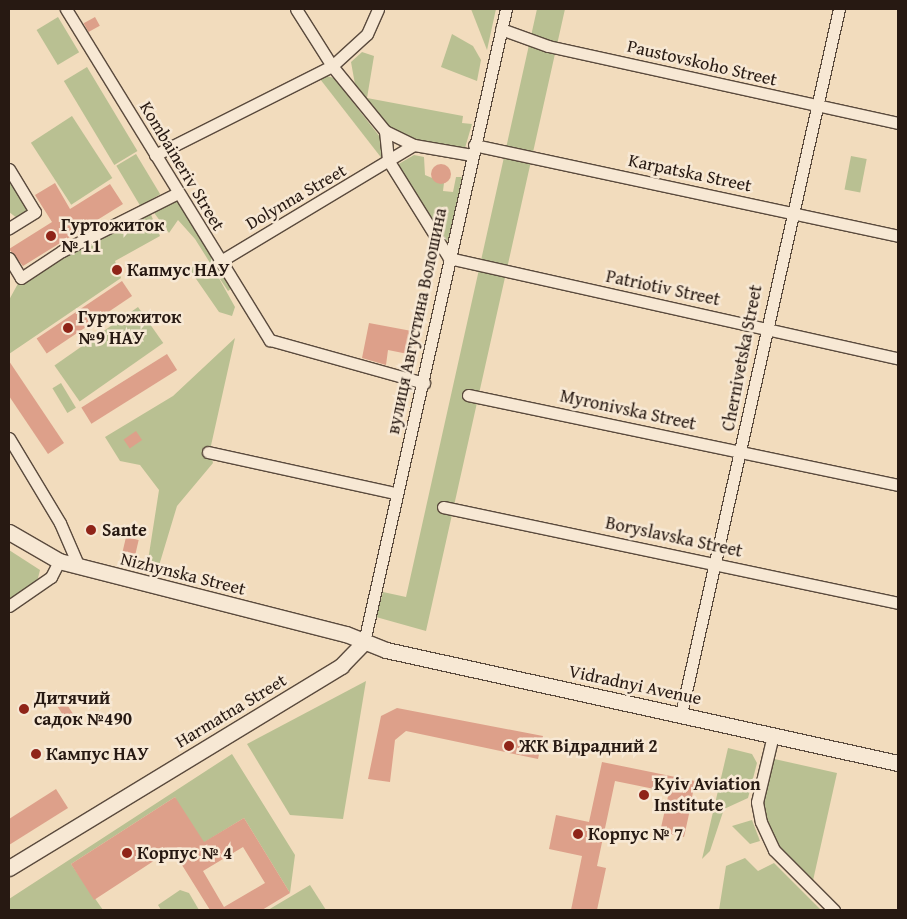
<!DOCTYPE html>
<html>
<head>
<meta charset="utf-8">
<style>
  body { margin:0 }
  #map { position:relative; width:907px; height:919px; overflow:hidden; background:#f2dcbd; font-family:"Gentium Book Plus",serif }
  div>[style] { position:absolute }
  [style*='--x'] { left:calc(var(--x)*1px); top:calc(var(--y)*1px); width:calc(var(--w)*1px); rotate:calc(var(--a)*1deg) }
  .green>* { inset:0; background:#b9c092; transform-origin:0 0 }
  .building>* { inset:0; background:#dda08a; transform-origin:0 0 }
  .round { border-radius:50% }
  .roads { filter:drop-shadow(1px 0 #5a4a3d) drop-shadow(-1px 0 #5a4a3d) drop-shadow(0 1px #5a4a3d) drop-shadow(0 -1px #5a4a3d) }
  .street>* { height:11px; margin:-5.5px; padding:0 5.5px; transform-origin:5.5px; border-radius:5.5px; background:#f7e8d4 }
  .secondary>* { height:15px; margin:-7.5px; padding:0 7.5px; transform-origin:7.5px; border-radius:7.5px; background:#f7e8d4 }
  .dots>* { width:14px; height:14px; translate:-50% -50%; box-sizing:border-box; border:2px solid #f7e8d4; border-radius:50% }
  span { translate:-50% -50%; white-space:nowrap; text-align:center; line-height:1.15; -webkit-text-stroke:5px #f7e8d4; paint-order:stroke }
  .street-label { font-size:18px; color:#271912 }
  .poi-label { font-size:18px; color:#271912; font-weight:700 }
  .left { translate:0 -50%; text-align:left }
  .frame { position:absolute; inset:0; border:10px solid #271912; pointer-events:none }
</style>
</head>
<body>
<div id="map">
  <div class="green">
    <i style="clip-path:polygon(471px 9px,496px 9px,487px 50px)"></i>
    <i style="clip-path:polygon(537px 9px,565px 9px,426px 631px,376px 617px,383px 592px,406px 597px)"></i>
    <i style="left:58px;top:17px;width:41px;height:25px;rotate:59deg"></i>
    <i style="clip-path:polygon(452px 34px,473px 46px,481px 60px,477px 81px,441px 67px)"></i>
    <i style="clip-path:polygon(362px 52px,374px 56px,367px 98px,463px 116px,462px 123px,472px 124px,465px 148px,410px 141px,386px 125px,356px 90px,351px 62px)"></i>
    <i style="left:87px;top:67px;width:98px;height:27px;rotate:59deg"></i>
    <i style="clip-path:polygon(327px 76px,334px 78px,380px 137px,383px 160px,320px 79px)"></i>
    <i style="left:72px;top:116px;width:74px;height:49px;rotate:57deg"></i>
    <i style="left:136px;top:154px;width:47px;height:23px;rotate:59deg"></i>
    <i style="clip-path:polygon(414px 155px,424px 157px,425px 175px,444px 183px,443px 191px,453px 192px,456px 177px,462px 177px,449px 241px,437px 237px,397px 165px)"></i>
    <i style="left:851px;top:156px;width:16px;height:34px;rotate:11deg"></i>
    <i style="clip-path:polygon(9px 176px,30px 211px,17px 218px,9px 212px)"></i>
    <i style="clip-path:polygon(178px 199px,232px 288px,228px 291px,216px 273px,235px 307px,232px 316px,219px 312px,192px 273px,191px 268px,199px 261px,212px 266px,195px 239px,178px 220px,169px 233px,152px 210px)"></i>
    <i style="clip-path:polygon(149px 210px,160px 236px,115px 261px,121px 278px,9px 354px,9px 300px,21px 278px)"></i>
    <i style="left:138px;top:307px;width:44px;height:102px;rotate:55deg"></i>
    <i style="clip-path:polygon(235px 338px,210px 450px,213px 463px,177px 506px,158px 569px,147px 567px,159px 490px,140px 465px,120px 461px,105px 437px,173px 396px)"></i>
    <i style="left:61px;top:383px;width:29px;height:10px;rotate:59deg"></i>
    <i style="clip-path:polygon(9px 550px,40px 570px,37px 582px,10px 599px)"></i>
    <i style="clip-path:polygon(366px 681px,343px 819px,290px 815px,247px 744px)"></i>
    <i style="clip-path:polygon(728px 748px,752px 754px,757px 763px,748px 798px,724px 809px,710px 851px,702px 859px)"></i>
    <i style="clip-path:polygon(232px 754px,295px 855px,290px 893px,244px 818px,195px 848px,175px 797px,71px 864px,103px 910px,9px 910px,9px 899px)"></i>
    <i style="clip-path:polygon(770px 758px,837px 773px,812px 885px,776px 848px,762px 818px,761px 794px)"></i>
    <i style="clip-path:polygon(752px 820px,760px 841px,750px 844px,732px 826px)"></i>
    <i style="clip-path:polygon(745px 858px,758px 871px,774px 863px,821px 910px,719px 910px,726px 866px)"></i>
    <i style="clip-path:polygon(310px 885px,326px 910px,268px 910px)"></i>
    <i style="clip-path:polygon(180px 890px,189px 893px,199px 910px,161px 910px,158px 905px)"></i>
  </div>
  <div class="building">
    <i style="left:95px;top:17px;width:10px;height:13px;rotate:61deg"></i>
    <i class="round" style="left:431px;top:164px;width:20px;height:20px"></i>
    <i style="clip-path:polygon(55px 183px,70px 209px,110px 184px,123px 204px,23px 266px,9px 249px,52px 222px,35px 195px)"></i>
    <i style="left:122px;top:281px;width:18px;height:103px;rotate:56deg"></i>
    <i style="clip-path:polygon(369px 323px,417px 332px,413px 355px,388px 350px,386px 365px,362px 358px)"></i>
    <i style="left:167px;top:354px;width:19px;height:101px;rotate:58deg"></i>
    <i style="clip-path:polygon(9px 361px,64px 443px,48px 454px,9px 396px)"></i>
    <i style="left:136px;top:431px;width:11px;height:15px;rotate:56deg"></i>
    <i style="left:126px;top:537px;width:13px;height:21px;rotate:13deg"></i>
    <i style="left:64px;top:700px;width:17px;height:9px;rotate:57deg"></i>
    <i style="clip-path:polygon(397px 708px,543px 736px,538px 759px,406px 731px,395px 740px,390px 782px,368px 779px,381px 716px)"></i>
    <i style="clip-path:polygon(602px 762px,695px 781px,689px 814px,684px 837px,660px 832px,669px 792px,615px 781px,597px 866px,606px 868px,597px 910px,571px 910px,582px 856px,549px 849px,556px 815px,589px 822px)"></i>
    <i style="clip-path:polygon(56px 789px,68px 808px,9px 845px,9px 819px)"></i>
    <i style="clip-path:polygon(evenodd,175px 797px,204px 842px,244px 818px,290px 893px,262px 910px,210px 910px,172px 849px,94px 900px,71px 864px,175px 797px,243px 847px,265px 883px,224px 907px,203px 871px,243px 847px)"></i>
  </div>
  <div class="roads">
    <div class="street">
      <i style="--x:66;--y:9;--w:389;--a:58.4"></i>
      <i style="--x:270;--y:340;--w:160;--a:15.6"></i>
      <i style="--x:296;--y:9;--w:67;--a:57.7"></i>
      <i style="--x:332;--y:66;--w:84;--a:50.8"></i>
      <i style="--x:385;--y:131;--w:29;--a:84"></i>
      <i style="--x:388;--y:160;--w:115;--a:58.1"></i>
      <i style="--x:449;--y:258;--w:460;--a:12.6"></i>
      <i style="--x:501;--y:29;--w:50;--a:19.9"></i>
      <i style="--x:548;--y:46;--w:358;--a:12.4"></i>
      <i style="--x:385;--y:131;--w:32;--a:26"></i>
      <i style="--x:414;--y:145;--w:59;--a:9.8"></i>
      <i style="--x:474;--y:145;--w:434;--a:12.1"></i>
      <i style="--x:155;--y:155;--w:198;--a:-26.7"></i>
      <i style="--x:332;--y:66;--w:47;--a:-42.4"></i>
      <i style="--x:367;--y:34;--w:27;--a:-66"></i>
      <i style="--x:9;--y:169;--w:50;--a:58.8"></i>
      <i style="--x:35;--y:212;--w:31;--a:148"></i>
      <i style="--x:9;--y:258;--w:23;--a:59"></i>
      <i style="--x:21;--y:278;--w:49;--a:-33.4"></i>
      <i style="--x:62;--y:251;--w:130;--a:-26.6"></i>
      <i style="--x:219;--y:262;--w:227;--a:-31"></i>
      <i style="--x:468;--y:395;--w:439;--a:11.8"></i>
      <i style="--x:9;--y:438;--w:99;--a:59"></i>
      <i style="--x:60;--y:523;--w:48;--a:66.6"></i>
      <i style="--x:208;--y:452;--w:191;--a:12.4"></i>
      <i style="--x:443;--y:507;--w:465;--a:11.9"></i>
      <i style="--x:9;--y:606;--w:51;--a:-34.6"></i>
      <i style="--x:51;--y:577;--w:18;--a:-63"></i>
      <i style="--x:364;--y:642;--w:649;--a:-77.36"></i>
      <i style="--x:681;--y:714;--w:722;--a:-77.37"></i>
      <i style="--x:773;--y:735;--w:69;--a:103.4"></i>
      <i style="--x:757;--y:802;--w:20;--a:79"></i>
      <i style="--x:761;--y:822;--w:31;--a:65"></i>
      <i style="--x:774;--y:850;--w:85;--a:45"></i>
    </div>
    <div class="secondary">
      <i style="--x:9;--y:532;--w:58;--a:30.1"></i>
      <i style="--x:59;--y:561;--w:296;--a:14.3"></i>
      <i style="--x:346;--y:634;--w:43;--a:21.8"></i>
      <i style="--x:386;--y:650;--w:524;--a:12.45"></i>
      <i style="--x:9;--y:868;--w:389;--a:-31.3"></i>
      <i style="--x:341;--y:666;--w:33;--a:-46"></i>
    </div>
  </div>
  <div class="dots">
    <i style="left:51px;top:236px;background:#8f2418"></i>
    <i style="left:117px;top:270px;background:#8f2418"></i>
    <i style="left:68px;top:328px;background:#8f2418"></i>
    <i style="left:91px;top:530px;background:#8f2418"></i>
    <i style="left:24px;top:709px;background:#8f2418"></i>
    <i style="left:509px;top:746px;background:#8f2418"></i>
    <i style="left:36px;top:754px;background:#8f2418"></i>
    <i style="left:644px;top:795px;background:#8f2418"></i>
    <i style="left:578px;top:834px;background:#8f2418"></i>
    <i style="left:127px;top:853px;background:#8f2418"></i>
  </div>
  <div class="street-label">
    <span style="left:702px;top:63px;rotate:13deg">Paustovskoho Street</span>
    <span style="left:182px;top:166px;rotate:59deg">Kombaineriv Street</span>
    <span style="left:690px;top:173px;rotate:12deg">Karpatska Street</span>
    <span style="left:296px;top:197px;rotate:-30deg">Dolynna Street</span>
    <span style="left:663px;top:288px;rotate:12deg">Patriotiv Street</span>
    <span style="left:417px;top:321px;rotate:-78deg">вулиця Августина Волошина</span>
    <span style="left:742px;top:358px;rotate:-79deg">Chernivetska Street</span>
    <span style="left:628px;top:410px;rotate:12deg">Myronivska Street</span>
    <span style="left:674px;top:537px;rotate:12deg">Boryslavska Street</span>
    <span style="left:183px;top:574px;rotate:14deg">Nizhynska Street</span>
    <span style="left:635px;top:685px;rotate:12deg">Vidradnyi Avenue</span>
    <span style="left:231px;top:711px;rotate:-31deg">Harmatna Street</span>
  </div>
  <div class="poi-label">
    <span class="left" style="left:61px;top:236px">Гуртожиток<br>№ 11</span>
    <span class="left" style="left:127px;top:270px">Капмус НАУ</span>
    <span class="left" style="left:78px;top:328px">Гуртожиток<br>№9 НАУ</span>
    <span class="left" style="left:102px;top:530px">Sante</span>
    <span class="left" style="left:34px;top:709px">Дитячий<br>садок №490</span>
    <span class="left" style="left:519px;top:746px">ЖК Відрадний 2</span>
    <span class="left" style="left:46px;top:754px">Кампус НАУ</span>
    <span class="left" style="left:654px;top:795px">Kyiv Aviation<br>Institute</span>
    <span class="left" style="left:588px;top:834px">Корпус № 7</span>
    <span class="left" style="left:137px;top:853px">Корпус № 4</span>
  </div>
  <div class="frame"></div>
</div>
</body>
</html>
